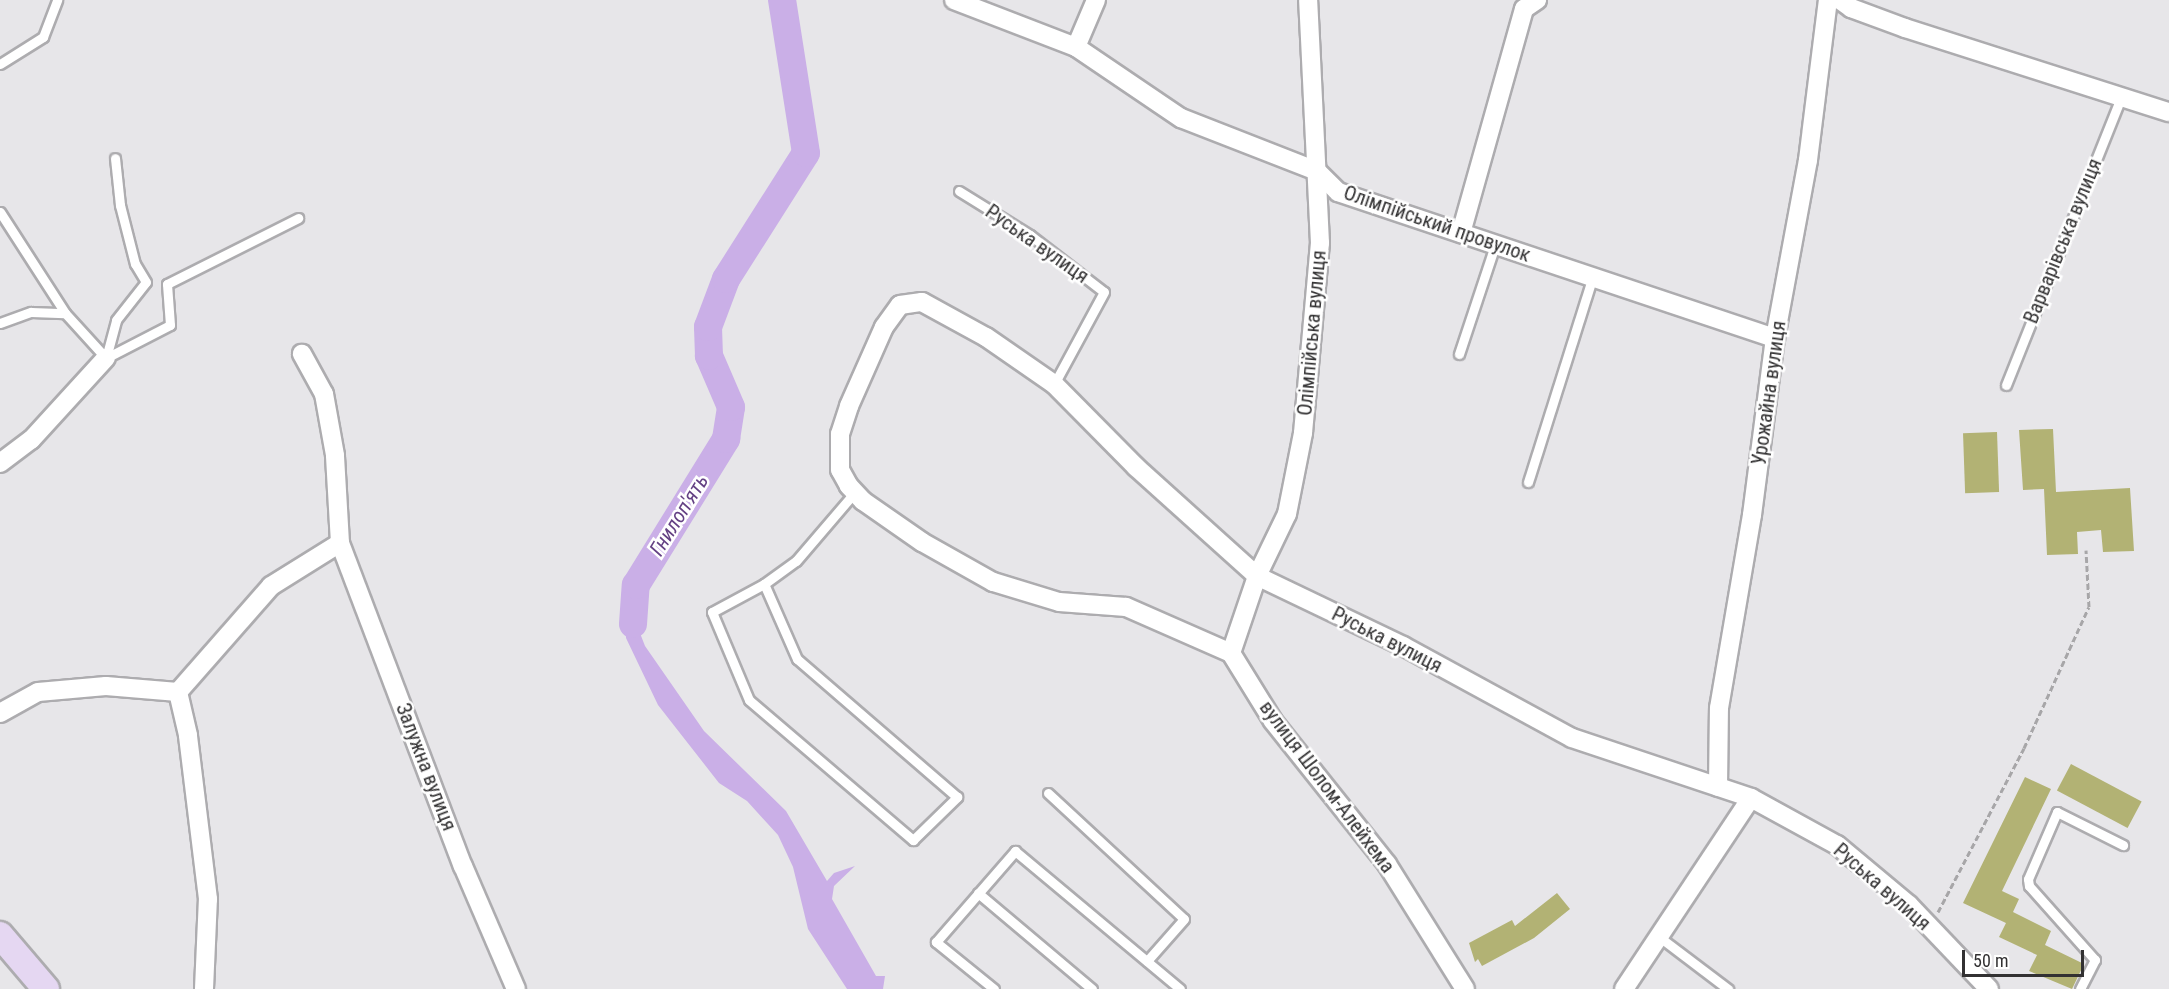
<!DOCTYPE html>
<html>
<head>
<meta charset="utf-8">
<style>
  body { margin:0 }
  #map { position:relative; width:2169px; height:989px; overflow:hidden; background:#e7e6e9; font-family:"Roboto Condensed",sans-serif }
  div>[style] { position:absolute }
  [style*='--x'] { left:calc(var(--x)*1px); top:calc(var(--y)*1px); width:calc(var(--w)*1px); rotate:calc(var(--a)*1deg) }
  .water>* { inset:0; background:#caafe7 }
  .river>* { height:28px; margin:-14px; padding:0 14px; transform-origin:14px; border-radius:14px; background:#caafe7 }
  .building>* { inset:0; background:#b2b274; transform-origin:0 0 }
  .path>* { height:3px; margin-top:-1.5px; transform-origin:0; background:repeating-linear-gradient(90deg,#a7a6a8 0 6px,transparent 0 9px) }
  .roads { filter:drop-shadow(2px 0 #adacaf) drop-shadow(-2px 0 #adacaf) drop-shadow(0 2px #adacaf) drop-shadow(0 -2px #adacaf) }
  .service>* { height:9px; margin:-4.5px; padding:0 4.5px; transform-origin:4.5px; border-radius:4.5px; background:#fff }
  .minor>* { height:18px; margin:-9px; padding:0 9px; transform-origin:9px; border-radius:9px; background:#fff }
  .secondary>* { height:26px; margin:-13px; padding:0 13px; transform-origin:13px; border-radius:13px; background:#e5d7f2 }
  span { translate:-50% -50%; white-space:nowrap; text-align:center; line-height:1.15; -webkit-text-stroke:5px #fff; paint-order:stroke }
  .street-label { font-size:20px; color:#323132 }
  .water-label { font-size:21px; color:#644184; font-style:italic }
  .scale { position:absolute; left:1962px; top:950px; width:122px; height:27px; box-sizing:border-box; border:3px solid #323132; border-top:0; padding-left:8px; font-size:18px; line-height:21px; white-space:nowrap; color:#323132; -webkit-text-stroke:4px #fff; paint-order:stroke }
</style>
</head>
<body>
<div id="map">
  <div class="water">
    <i style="clip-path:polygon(636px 585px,638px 628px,645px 646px,704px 731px,786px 811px,827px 881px,834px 873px,855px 866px,834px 886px,832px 899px,876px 976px,885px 976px,883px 989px,847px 989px,808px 929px,793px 867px,778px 835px,747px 801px,719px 783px,658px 705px,626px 638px,625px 617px)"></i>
  </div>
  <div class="river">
    <i style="--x:633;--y:624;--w:39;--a:-86"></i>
    <i style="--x:636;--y:585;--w:172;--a:-58.3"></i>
    <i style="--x:726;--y:439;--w:32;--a:-81"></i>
    <i style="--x:731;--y:407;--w:56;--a:-113.3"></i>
    <i style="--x:709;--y:356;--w:29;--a:-92"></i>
    <i style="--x:708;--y:327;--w:51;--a:-69.4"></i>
    <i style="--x:726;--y:279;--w:149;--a:-57.6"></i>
    <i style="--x:806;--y:153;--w:155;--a:-98.9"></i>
  </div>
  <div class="building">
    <i style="clip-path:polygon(2053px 429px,2056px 492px,2130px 488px,2134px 551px,2103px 552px,2101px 530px,2077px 532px,2078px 554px,2047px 555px,2044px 489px,2023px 490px,2019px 430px)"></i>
    <i style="left:1997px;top:432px;width:60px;height:34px;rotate:88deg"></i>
    <i style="left:2071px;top:764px;width:80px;height:30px;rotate:28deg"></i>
    <i style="clip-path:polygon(2025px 777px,2051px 789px,2002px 891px,2019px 899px,2013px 912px,2051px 931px,2045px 945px,2084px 964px,2072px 989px,2029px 971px,2037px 955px,1999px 937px,2006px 923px,1963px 903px)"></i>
    <i style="clip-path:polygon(1557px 893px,1570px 909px,1534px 938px,1482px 966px,1478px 959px,1475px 962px,1469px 943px,1512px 920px,1515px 926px)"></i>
  </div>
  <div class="path">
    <i style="--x:1938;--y:912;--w:185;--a:-62.3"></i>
    <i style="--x:2024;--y:748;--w:155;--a:-65.3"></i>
    <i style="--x:2089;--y:607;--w:57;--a:-93"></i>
  </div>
  <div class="roads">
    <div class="service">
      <i style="--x:0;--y:64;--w:51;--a:-32.1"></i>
      <i style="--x:43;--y:37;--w:40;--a:-69"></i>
      <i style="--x:959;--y:191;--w:84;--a:31.8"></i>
      <i style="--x:1030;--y:235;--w:93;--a:37.6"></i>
      <i style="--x:1104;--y:292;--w:105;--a:118.5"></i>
      <i style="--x:0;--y:212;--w:120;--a:57.2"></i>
      <i style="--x:65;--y:313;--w:61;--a:47.7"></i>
      <i style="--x:0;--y:323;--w:33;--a:-20"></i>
      <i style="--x:31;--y:312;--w:34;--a:2"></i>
      <i style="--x:1459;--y:354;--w:115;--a:-71.7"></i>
      <i style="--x:106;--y:358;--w:72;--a:-27.3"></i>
      <i style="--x:170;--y:325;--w:41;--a:-94.2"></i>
      <i style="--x:167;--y:284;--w:147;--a:-26.7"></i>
      <i style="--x:106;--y:358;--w:39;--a:-75"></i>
      <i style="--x:116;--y:320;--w:48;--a:-51.7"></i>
      <i style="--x:146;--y:282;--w:21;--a:-121"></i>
      <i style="--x:135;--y:264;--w:61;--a:-104.3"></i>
      <i style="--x:120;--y:205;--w:47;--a:-96.1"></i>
      <i style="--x:2006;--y:385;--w:310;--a:-68.2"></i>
      <i style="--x:1528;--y:482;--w:213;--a:-72.5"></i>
      <i style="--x:764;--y:584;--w:59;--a:151.7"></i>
      <i style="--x:712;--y:612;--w:95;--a:67.2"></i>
      <i style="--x:749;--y:700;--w:216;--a:40.5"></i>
      <i style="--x:913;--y:840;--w:62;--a:-44.3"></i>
      <i style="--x:957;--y:797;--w:211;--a:-139.2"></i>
      <i style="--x:797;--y:659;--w:82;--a:-113.7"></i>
      <i style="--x:764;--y:584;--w:39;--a:-36"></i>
      <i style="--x:796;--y:561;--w:91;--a:-49.5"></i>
      <i style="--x:1048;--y:793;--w:185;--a:42.8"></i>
      <i style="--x:1184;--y:919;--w:56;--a:131.4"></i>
      <i style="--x:978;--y:893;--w:149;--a:40.1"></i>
      <i style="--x:1658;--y:936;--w:88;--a:37.1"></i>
      <i style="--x:994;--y:989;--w:75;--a:-141"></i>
      <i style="--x:936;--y:942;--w:121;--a:-49"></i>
      <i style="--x:1015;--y:851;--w:215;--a:39.9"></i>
      <i style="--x:2080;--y:989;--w:33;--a:-63"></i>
      <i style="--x:2095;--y:960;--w:99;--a:-131.7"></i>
      <i style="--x:2029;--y:886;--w:7;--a:-98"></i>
      <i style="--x:2028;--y:879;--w:73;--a:-66.6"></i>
      <i style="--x:2057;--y:812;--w:74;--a:26.6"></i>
    </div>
    <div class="minor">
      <i style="--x:954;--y:0;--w:131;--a:21.1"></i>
      <i style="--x:1076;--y:47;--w:127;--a:34.1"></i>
      <i style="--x:1181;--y:118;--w:146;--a:21.3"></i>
      <i style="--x:1317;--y:171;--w:30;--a:45"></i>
      <i style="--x:1338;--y:192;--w:461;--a:18.5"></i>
      <i style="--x:1840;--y:0;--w:14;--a:36"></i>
      <i style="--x:1851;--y:8;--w:58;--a:20.3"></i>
      <i style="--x:1905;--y:28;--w:277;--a:17.7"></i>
      <i style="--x:1076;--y:47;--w:51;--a:-66.9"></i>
      <i style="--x:1461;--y:233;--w:233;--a:-74.3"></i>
      <i style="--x:1524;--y:9;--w:16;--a:-35"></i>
      <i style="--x:0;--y:463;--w:39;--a:-37"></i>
      <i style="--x:31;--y:440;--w:111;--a:-47.6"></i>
      <i style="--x:340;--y:543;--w:346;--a:69.2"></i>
      <i style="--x:463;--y:866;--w:134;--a:66.7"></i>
      <i style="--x:1231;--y:653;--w:81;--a:-71.3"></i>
      <i style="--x:1257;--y:576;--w:69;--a:-64.2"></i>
      <i style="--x:1287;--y:514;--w:83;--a:-78.8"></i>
      <i style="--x:1303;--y:433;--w:191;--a:-84.9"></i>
      <i style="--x:1320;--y:243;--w:243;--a:-92.8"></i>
      <i style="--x:0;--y:713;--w:43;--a:-28.9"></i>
      <i style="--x:38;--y:692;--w:68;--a:-5"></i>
      <i style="--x:106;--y:686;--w:72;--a:4.8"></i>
      <i style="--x:1718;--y:787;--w:79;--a:-89.3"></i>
      <i style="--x:1719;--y:708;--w:196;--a:-80.3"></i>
      <i style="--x:1752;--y:515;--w:178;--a:-82.6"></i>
      <i style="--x:1775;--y:338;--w:181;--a:-79.5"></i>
      <i style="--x:1808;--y:160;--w:161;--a:-82.9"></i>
      <i style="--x:204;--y:989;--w:90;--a:-87.5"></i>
      <i style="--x:208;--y:899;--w:165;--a:-97"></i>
      <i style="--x:188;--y:735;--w:44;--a:-103.1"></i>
      <i style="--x:178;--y:692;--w:141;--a:-48.7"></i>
      <i style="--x:271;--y:586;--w:81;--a:-31.9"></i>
      <i style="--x:340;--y:543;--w:88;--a:-93.3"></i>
      <i style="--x:335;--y:455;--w:62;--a:-100.2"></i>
      <i style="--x:324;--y:394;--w:46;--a:-118.8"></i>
      <i style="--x:1465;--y:989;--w:147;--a:-122"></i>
      <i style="--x:1387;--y:864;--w:183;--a:-128.6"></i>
      <i style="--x:1273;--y:721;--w:80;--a:-121.7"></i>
      <i style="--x:1231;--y:653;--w:115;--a:-156.3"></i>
      <i style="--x:1126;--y:607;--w:67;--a:-175.7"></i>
      <i style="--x:1059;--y:602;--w:69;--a:-163.1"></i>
      <i style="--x:993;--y:582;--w:81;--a:-150.6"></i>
      <i style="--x:922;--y:542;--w:72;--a:-145.2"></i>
      <i style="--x:863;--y:501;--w:21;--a:-133"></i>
      <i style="--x:849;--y:486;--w:18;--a:-119"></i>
      <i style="--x:840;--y:470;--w:36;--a:-90"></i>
      <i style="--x:840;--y:434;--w:29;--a:-72"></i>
      <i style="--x:849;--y:406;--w:86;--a:-66.1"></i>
      <i style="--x:884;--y:327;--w:27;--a:-54"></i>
      <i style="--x:900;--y:305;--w:22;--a:-8"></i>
      <i style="--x:922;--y:302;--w:73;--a:28.7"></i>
      <i style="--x:986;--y:337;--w:83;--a:34.7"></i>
      <i style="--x:1054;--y:384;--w:117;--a:45.3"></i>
      <i style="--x:1136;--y:467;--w:163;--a:42"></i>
      <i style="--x:1257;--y:576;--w:162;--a:25.6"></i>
      <i style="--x:1403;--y:646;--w:192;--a:28.6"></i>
      <i style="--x:1572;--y:738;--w:189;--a:18.5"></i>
      <i style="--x:1751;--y:798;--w:98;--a:28.7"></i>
      <i style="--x:1837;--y:845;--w:94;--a:39.8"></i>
      <i style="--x:1909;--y:905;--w:116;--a:46.4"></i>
      <i style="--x:1624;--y:989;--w:229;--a:-56.4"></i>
    </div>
    <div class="secondary">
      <i style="--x:0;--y:935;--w:71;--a:49.6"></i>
    </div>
  </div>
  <div class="street-label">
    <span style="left:1437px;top:224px;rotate:19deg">Олімпійський провулок</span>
    <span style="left:2063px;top:241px;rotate:-68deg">Варварівська вулиця</span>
    <span style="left:1037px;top:244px;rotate:35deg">Руська вулиця</span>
    <span style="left:1312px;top:333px;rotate:-85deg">Олімпійська вулиця</span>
    <span style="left:1769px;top:393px;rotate:-82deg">Урожайна вулиця</span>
    <span style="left:1387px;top:640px;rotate:27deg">Руська вулиця</span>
    <span style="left:426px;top:767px;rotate:69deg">Залужна вулиця</span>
    <span style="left:1327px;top:787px;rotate:53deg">вулиця Шолом-Алейхема</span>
    <span style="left:1882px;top:887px;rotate:41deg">Руська вулиця</span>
  </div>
  <div class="water-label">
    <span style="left:679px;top:515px;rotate:-58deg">Гнилоп'ять</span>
  </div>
  <div class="scale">50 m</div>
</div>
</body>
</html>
